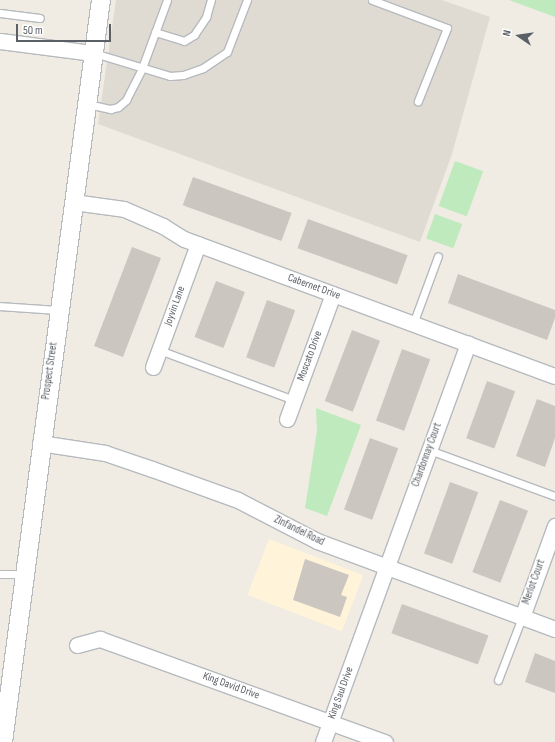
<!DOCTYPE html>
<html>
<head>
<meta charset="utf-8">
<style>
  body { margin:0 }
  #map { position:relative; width:555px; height:742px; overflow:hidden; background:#f0ece3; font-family:"Sofia Sans Condensed",sans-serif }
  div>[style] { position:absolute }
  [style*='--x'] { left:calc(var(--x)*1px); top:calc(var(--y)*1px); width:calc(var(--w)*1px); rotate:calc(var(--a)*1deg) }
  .commercial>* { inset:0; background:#fff4d9; transform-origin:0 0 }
  .education>* { inset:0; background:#dfdbd2 }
  .green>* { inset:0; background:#bfeabd; transform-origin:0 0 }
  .building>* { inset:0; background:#cbc7c0; transform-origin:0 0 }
  .roads { filter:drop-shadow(1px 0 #b6babf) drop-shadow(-1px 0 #b6babf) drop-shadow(0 1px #b6babf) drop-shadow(0 -1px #b6babf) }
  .service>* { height:7px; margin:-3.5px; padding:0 3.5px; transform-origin:3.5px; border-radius:3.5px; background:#fff }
  .minor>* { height:15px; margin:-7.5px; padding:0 7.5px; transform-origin:7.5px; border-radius:7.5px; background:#fff }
  .tertiary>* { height:18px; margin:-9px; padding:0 9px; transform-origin:9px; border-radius:9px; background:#fff }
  span { translate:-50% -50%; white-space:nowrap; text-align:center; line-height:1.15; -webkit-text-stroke:3px #fff; paint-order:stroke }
  .street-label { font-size:11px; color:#5b6066 }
  .north { position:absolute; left:499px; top:16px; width:40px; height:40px; -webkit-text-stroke:3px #fff; paint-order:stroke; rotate:283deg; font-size:11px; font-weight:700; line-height:16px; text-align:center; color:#5b6066 }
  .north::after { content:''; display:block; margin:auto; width:14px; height:18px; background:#5b6066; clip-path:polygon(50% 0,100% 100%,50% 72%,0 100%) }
  .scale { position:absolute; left:16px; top:24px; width:95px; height:18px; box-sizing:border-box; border:2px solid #5b6066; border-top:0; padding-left:5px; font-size:12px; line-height:14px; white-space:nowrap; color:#5b6066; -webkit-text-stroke:3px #fff; paint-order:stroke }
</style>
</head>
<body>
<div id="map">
  <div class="commercial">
    <i style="left:269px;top:539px;width:101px;height:60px;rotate:21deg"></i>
  </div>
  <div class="education">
    <i style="clip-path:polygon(116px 0,442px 0,490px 17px,452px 154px,420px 242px,98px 124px)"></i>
  </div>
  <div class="green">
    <i style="clip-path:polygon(509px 0,555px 0,555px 17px)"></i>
    <i style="left:455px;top:161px;width:30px;height:48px;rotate:20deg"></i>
    <i style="left:435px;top:214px;width:29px;height:26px;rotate:20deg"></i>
    <i style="clip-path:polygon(316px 408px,361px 425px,327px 516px,305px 508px,317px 431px)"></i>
  </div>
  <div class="building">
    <i style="left:193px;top:177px;width:105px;height:30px;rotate:20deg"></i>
    <i style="left:308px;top:219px;width:106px;height:31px;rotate:20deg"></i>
    <i style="left:132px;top:247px;width:31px;height:106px;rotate:21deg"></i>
    <i style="clip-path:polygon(458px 274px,555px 310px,555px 318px,547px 340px,448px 303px)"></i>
    <i style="left:216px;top:281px;width:31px;height:60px;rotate:21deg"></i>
    <i style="left:267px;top:300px;width:30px;height:61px;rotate:20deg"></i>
    <i style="left:352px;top:330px;width:30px;height:76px;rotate:21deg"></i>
    <i style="left:402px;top:349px;width:30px;height:76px;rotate:20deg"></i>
    <i style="left:487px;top:381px;width:30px;height:61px;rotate:20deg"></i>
    <i style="clip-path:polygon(537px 399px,555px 406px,555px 438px,545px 467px,516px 456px)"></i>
    <i style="left:370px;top:438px;width:30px;height:76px;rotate:20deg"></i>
    <i style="left:450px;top:482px;width:30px;height:76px;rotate:20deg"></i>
    <i style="left:500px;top:500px;width:30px;height:77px;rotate:21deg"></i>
    <i style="clip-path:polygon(305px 559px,349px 575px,341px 595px,347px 597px,340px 617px,293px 600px)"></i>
    <i style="left:402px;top:604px;width:92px;height:31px;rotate:20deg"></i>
    <i style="clip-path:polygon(535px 653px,555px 661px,555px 693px,525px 682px)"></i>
  </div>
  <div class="roads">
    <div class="service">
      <i style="--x:372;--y:0;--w:80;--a:20.5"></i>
      <i style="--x:447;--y:28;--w:79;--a:111.7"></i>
      <i style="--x:0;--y:13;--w:40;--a:7.1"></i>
      <i style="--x:155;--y:32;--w:30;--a:17"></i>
      <i style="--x:184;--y:41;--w:12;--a:-31"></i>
      <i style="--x:194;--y:35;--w:22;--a:-56"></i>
      <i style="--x:206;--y:17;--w:18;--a:-74"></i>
      <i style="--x:94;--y:53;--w:79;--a:16.8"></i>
      <i style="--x:170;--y:76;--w:13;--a:-4"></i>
      <i style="--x:183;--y:75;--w:21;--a:-19"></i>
      <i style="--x:203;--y:68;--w:29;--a:-34"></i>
      <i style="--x:227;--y:52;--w:56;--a:-69"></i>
      <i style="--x:88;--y:104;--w:23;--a:13"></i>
      <i style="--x:110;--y:109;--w:8;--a:-14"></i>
      <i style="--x:118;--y:107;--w:11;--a:-41"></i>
      <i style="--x:126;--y:100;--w:36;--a:-63"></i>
      <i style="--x:142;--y:68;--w:72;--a:-69.8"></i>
      <i style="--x:0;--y:306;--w:58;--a:3.9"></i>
      <i style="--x:413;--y:324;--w:72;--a:-69.8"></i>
      <i style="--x:159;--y:350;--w:144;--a:20.3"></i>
      <i style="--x:429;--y:450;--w:134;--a:20.1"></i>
      <i style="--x:0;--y:574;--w:23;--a:0"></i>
      <i style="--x:498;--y:680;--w:67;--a:-69.1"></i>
    </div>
    <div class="minor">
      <i style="--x:0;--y:41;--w:94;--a:7.4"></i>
      <i style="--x:73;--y:202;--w:51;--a:7.8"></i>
      <i style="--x:124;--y:209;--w:43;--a:23.6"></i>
      <i style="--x:163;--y:226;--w:25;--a:32"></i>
      <i style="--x:184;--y:239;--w:395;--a:20.3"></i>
      <i style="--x:153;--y:367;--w:131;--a:-69.9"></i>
      <i style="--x:287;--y:419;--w:133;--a:-69.8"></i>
      <i style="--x:40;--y:443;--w:66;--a:8.7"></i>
      <i style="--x:105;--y:453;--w:50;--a:18.8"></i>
      <i style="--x:152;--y:469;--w:91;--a:19.8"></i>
      <i style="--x:238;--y:500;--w:89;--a:27.4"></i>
      <i style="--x:317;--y:541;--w:254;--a:20.3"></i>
      <i style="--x:522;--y:617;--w:97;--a:-70.1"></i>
      <i style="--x:77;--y:645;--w:24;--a:-15"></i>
      <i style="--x:100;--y:639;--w:303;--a:19.9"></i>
      <i style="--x:323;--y:742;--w:424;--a:-70"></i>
    </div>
    <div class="tertiary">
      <i style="--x:3;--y:742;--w:748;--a:-82.48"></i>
    </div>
  </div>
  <div class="street-label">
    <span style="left:314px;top:287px;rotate:20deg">Cabernet Drive</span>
    <span style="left:175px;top:306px;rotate:-70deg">Joyvin Lane</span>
    <span style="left:310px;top:356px;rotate:-70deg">Moscato Drive</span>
    <span style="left:50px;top:371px;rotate:-82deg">Prospect Street</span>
    <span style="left:427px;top:455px;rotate:-70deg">Chardonnay Court</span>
    <span style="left:299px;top:531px;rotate:26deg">Zinfandel Road</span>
    <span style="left:534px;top:582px;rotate:-70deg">Merlot Court</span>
    <span style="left:231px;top:686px;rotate:20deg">King David Drive</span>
    <span style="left:341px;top:693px;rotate:-70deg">King Saul Drive</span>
  </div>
  <div class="north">N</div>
  <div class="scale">50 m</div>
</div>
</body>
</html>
